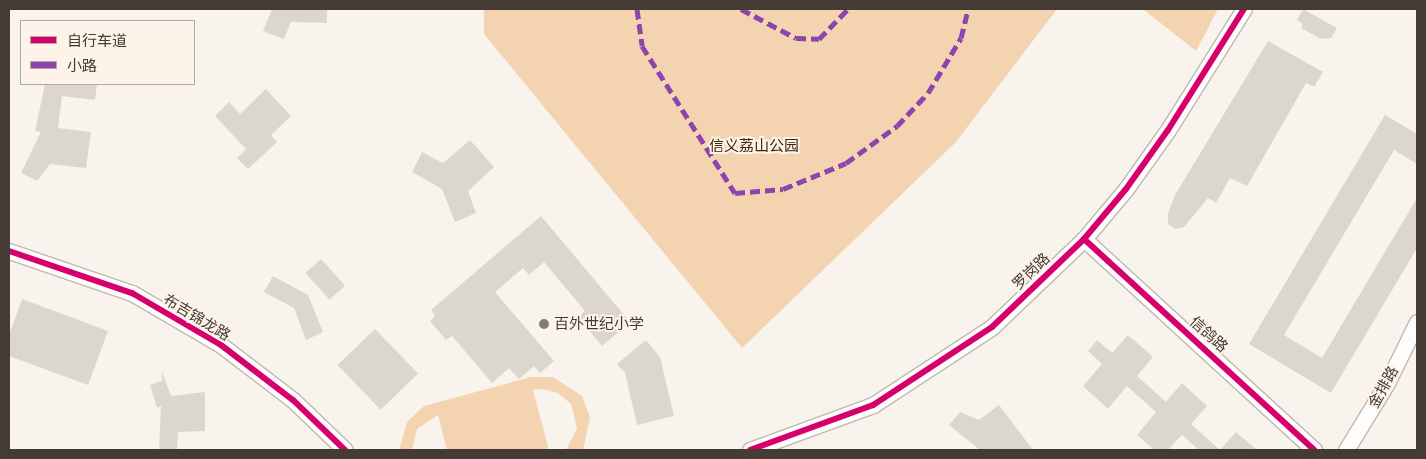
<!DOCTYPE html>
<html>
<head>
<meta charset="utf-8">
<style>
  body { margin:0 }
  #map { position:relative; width:1426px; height:459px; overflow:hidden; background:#f9f3ed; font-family:"Golos Text","Noto Sans SC",sans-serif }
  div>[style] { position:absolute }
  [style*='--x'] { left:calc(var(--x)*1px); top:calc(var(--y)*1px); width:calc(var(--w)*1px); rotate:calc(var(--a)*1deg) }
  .green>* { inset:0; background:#f4d3b0 }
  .building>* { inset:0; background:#dcd6d0; transform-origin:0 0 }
  .roads { filter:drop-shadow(1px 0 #bfb9b3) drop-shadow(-1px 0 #bfb9b3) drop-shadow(0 1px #bfb9b3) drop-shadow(0 -1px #bfb9b3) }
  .minor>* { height:15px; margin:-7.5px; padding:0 7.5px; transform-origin:7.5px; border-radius:7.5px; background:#fefdfc }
  .quiet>* { height:5px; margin-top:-2.5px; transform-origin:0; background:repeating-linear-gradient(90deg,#8e44ad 0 10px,transparent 0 15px) }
  .cycleway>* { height:6px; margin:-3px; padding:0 3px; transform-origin:3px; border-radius:3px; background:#d6006c }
  .dots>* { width:14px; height:14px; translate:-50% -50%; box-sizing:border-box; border:2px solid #fef3e8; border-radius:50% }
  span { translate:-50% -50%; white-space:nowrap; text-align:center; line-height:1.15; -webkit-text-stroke:4px #fef3e8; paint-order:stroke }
  .park-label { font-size:15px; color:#3f2608 }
  .street-label { font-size:15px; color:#433b34 }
  .poi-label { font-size:15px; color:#433b34 }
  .left { translate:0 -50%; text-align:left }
  .frame { position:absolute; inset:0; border:10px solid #433b34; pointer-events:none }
  .legend { position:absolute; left:20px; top:20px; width:175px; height:65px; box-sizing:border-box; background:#fef3e8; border:1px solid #b3a9a0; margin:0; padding:6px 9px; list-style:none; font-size:15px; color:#433b34 }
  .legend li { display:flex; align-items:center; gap:10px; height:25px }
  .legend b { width:25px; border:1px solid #b3a9a0 }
</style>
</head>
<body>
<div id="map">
  <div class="green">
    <i style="clip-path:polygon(484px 9px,1057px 9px,956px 142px,742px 348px,484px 34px)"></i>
    <i style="clip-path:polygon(1143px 9px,1218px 9px,1196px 51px)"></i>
    <i style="clip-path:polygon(531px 377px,553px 377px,582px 396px,590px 418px,583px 450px,566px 450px,577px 428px,571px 404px,558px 393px,542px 389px,533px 390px,549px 450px,447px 450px,438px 415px,417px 429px,412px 450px,399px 450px,407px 422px,424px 406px)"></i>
  </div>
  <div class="building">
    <i style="clip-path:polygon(272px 9px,327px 9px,327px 23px,291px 22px,284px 39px,263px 31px)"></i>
    <i style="clip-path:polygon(1303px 9px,1337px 28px,1331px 38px,1321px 39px,1301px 28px,1303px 24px,1297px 20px)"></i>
    <i style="clip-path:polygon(1268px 41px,1323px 72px,1314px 87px,1306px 83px,1247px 186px,1230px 178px,1216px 203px,1208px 198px,1184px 227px,1175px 229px,1168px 224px,1168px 213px,1175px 195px)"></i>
    <i style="clip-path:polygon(45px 84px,97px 84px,95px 100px,62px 96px,58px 128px,91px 132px,86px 168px,50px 164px,37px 181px,21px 173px,41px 132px,35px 131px)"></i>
    <i style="clip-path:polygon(266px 89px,291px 116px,271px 135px,277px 142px,248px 169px,237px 158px,246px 149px,215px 116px,229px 102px,240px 114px)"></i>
    <i style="clip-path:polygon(1385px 115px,1417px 134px,1417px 164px,1394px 150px,1284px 335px,1322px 358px,1417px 198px,1417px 248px,1331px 393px,1249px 344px)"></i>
    <i style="clip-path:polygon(470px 140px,494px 167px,468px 191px,476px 213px,455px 222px,442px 189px,412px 172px,422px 152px,443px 163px)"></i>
    <i style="clip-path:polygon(541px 216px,630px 322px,602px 346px,578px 317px,585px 311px,544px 262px,529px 275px,523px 268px,495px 292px,554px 361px,540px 373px,534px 366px,519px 379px,509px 368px,492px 383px,452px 336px,446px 340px,430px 321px,435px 316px,431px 310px)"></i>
    <i style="left:321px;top:259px;width:36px;height:21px;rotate:48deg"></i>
    <i style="clip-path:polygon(273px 276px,308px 295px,323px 332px,306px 340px,294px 308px,264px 292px)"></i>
    <i style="clip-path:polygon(22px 299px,108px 331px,88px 385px,9px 356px,9px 335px)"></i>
    <i style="left:375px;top:329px;width:62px;height:52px;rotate:46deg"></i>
    <i style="clip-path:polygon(1128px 335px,1153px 357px,1137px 376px,1166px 402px,1182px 383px,1207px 406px,1191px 424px,1220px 450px,1236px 432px,1257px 450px,1199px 450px,1182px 435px,1168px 450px,1154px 450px,1137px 435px,1156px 412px,1127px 386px,1108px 409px,1083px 386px,1102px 364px,1088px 351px,1097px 340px,1112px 353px)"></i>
    <i style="clip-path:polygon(646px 340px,660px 357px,674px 416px,637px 425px,625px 373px,617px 364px)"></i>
    <i style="clip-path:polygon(162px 372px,171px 396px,205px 392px,205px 431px,178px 432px,177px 450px,159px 450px,161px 406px,157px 408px,150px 385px,162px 381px)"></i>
    <i style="clip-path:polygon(999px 405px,1033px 450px,980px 450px,949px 425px,960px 412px,979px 420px)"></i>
  </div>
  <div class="roads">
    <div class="minor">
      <i style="--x:1084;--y:239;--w:312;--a:42.5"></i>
      <i style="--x:9;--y:251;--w:130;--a:18.9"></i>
      <i style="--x:132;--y:293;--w:103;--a:30.3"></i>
      <i style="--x:221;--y:345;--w:91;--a:37.4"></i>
      <i style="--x:293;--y:400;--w:72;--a:43.9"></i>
      <i style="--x:750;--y:450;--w:131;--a:-20.1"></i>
      <i style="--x:873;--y:405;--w:142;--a:-33.2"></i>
      <i style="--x:992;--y:327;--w:127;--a:-43.7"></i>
      <i style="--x:1084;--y:239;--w:65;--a:-50"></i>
      <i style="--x:1126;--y:189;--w:72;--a:-54.6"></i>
      <i style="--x:1168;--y:130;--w:143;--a:-57.9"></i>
      <i style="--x:1346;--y:450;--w:79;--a:-58.5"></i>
      <i style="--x:1387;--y:383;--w:68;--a:-63.8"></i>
    </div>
  </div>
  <div class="quiet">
    <i style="--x:637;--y:9;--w:37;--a:82"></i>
    <i style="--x:642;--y:46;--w:174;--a:57.7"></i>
    <i style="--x:735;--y:193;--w:48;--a:-4.8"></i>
    <i style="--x:783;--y:189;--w:68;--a:-22.4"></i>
    <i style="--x:846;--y:163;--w:63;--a:-36"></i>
    <i style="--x:897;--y:126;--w:45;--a:-46.8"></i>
    <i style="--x:928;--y:93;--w:64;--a:-59"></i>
    <i style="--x:961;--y:38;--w:30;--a:-76"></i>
    <i style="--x:741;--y:9;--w:62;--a:27.8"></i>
    <i style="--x:796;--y:38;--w:23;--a:2"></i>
    <i style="--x:819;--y:39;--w:42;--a:-46"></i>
  </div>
  <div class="cycleway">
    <i style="--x:1084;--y:239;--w:312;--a:42.5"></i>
    <i style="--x:9;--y:251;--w:130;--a:18.9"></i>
    <i style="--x:132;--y:293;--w:103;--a:30.3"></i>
    <i style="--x:221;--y:345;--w:91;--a:37.4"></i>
    <i style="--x:293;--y:400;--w:72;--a:43.9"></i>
    <i style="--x:750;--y:450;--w:131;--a:-20.1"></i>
    <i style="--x:873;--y:405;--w:142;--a:-33.2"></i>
    <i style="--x:992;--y:327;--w:127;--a:-43.7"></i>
    <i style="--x:1084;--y:239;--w:65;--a:-50"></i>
    <i style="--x:1126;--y:189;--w:72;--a:-54.6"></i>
    <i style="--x:1168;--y:130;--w:143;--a:-57.9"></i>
  </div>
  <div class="dots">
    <i style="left:544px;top:324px;background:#837b75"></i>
  </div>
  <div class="park-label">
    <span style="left:754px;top:146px">信义荔山公园</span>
  </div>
  <div class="street-label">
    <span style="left:1031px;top:271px;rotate:-44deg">罗岗路</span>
    <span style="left:197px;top:317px;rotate:31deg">布吉锦龙路</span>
    <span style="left:1209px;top:334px;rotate:42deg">信鸽路</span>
    <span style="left:1383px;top:387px;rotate:-61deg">金排路</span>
  </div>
  <div class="poi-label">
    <span class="left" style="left:554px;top:324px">百外世纪小学</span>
  </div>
  <div class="frame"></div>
  <ul class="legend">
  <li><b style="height:6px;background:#d6006c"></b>自行车道</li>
  <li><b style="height:6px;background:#8e44ad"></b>小路</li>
  </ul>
</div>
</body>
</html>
